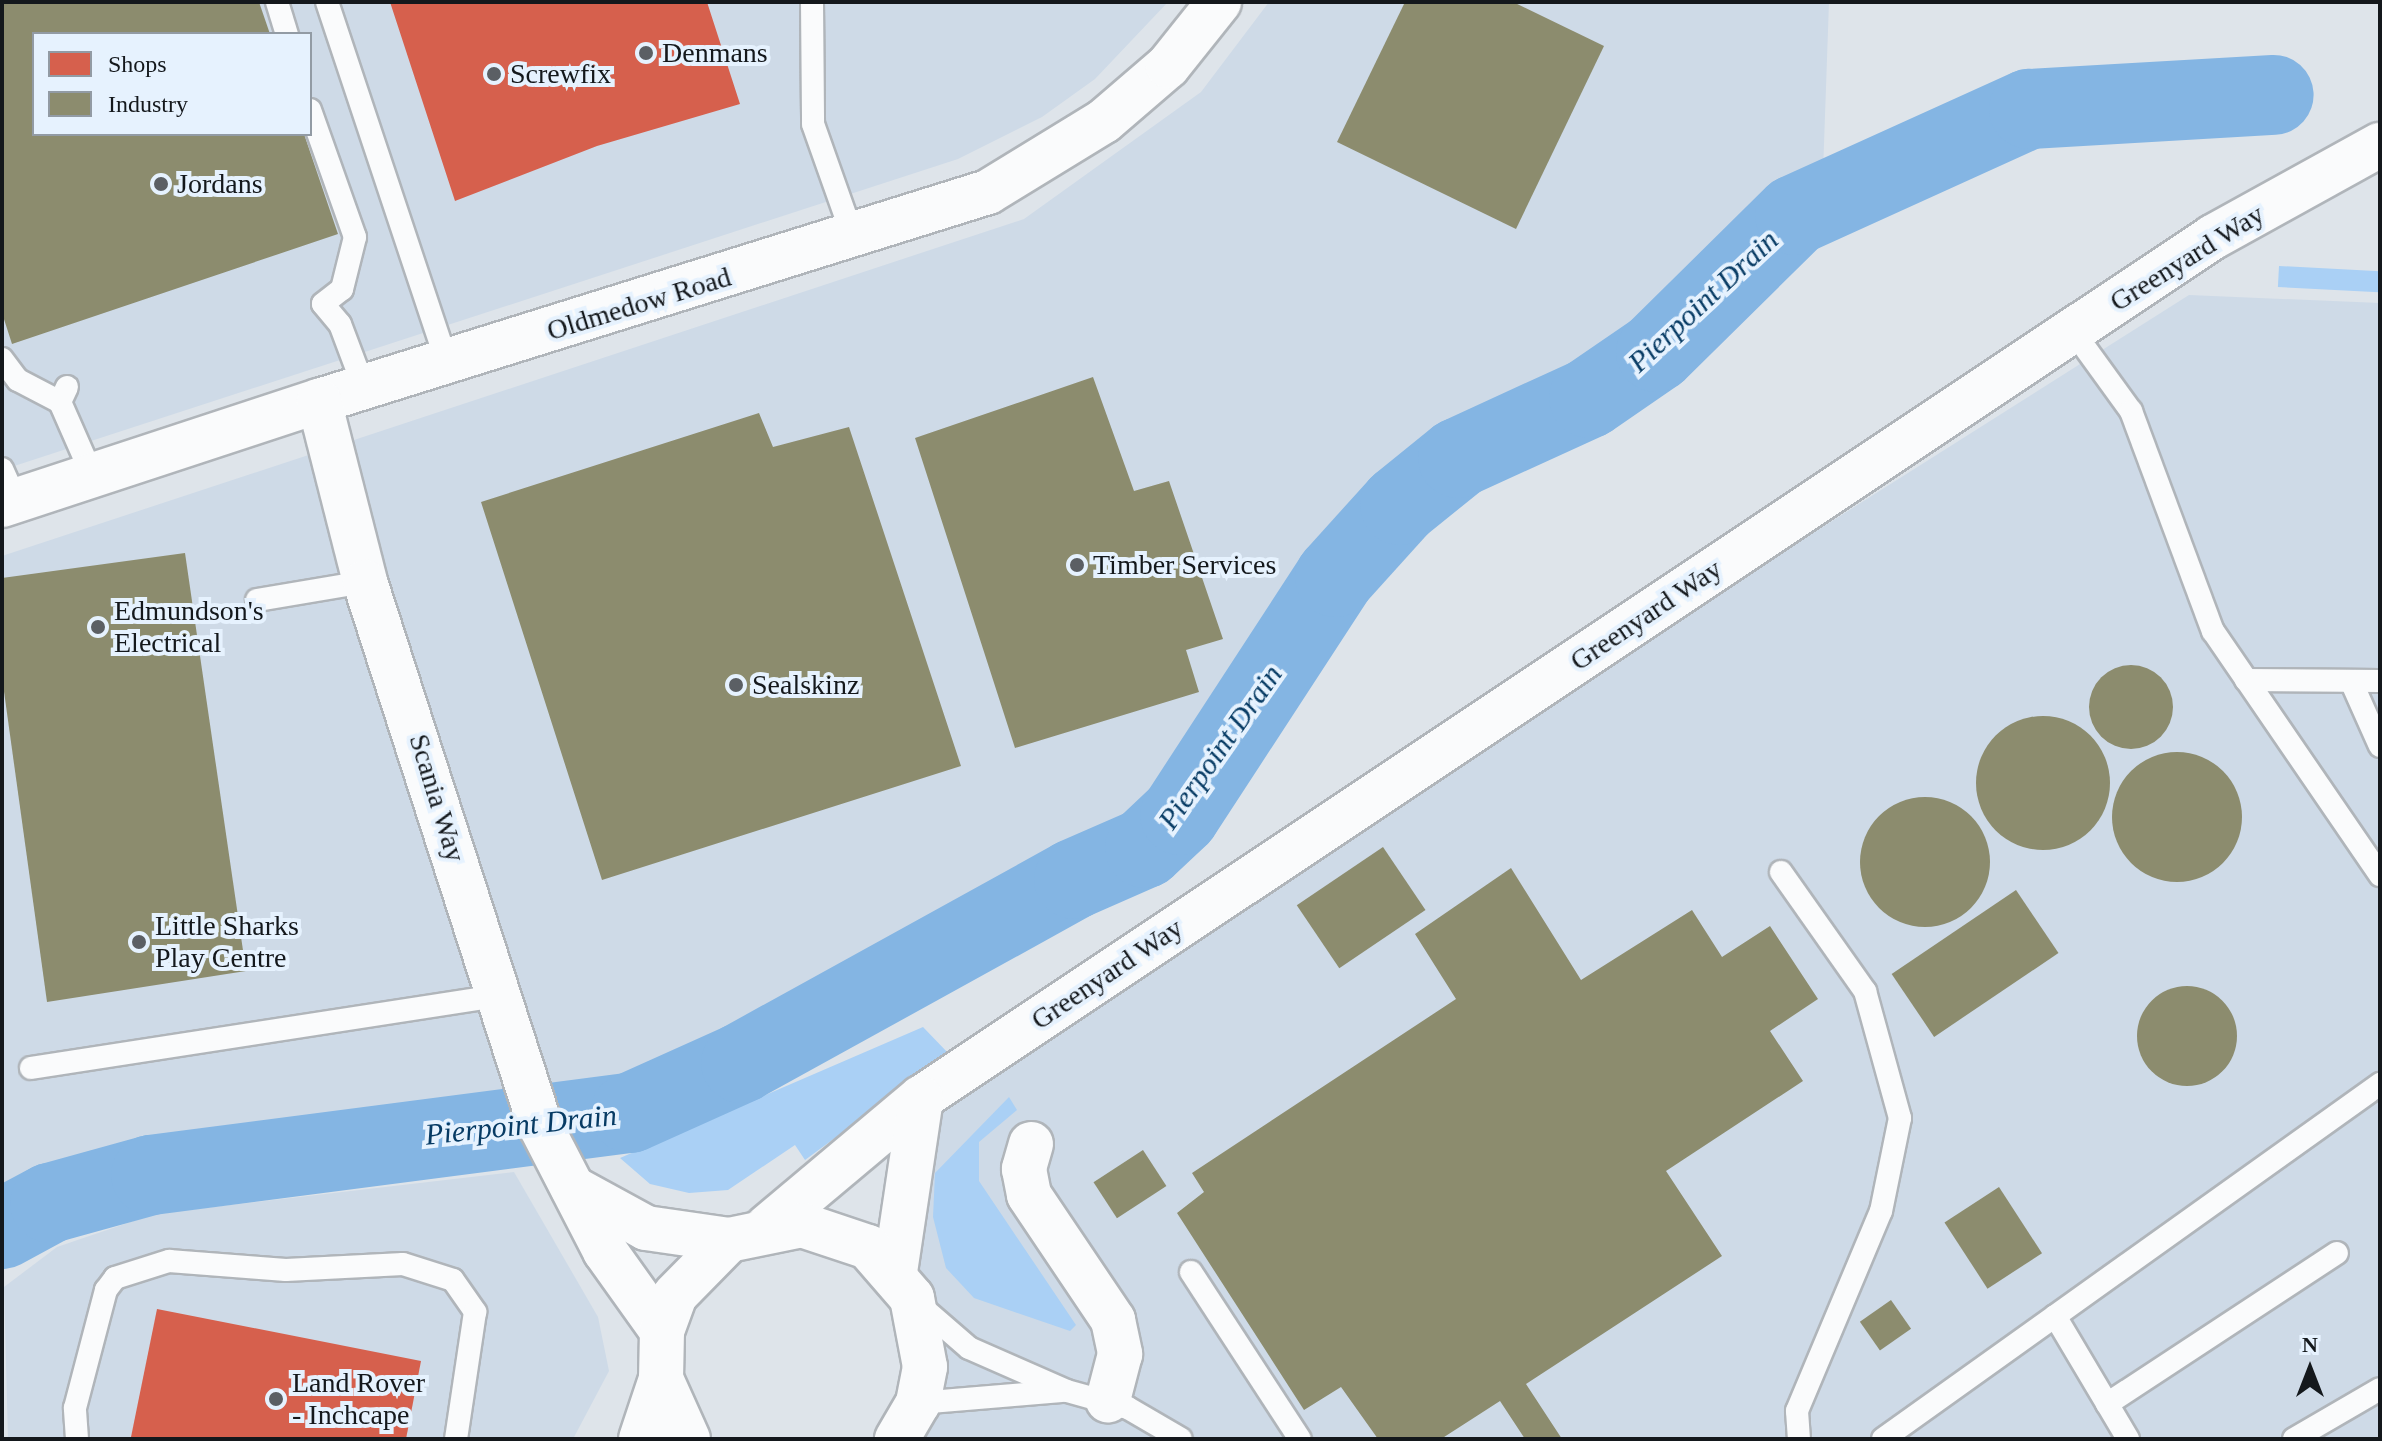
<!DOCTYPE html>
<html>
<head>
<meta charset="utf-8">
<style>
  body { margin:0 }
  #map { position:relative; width:2382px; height:1441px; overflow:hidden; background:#dee4ea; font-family:"Times New Roman",serif }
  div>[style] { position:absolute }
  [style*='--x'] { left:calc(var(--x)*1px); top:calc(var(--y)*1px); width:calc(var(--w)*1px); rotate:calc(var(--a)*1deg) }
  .built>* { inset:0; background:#cedae7 }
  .green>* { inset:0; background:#aad0f5; transform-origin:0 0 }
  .shops>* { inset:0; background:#d6604d }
  .industry>* { inset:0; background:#8c8c6e; transform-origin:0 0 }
  .round { border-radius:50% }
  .river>* { height:80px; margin:-40px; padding:0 40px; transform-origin:40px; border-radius:40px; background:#84b5e3 }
  .roads { filter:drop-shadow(2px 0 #b0b5ba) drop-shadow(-2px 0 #b0b5ba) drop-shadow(0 2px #b0b5ba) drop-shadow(0 -2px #b0b5ba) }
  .service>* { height:22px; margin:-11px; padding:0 11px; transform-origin:11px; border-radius:11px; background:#fafbfc }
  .minor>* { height:44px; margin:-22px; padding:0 22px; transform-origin:22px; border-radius:22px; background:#fafbfc }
  .tertiary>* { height:44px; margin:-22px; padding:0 22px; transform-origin:22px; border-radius:22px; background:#fafbfc }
  .dots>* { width:22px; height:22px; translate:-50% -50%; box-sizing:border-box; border:4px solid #e6f2fe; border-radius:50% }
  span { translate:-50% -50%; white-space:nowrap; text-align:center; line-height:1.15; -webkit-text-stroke:8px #e6f2fe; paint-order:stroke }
  .poi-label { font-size:28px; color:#14181c }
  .left { translate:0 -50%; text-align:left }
  .street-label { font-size:28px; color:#14181c }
  .water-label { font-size:30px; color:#073b64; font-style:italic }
  .frame { position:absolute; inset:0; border:4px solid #14181c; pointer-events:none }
  .legend { position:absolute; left:32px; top:32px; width:280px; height:104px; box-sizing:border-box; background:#e6f2fe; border:2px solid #929ba4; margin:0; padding:10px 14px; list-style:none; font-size:24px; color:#14181c }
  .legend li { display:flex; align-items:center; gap:16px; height:40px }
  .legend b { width:40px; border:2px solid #929ba4 }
  .north { position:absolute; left:2270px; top:1329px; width:80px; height:80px; -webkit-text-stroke:6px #e6f2fe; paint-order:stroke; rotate:0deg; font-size:22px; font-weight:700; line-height:32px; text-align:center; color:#14181c }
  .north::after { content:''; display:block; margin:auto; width:28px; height:36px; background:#14181c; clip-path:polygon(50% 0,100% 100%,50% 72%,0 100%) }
</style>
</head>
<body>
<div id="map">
  <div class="built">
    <i style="clip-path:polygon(evenodd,2px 2px,1168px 2px,1095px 79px,1042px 117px,958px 159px,2px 470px,2px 2px,34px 34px,310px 34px,310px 134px,34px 134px,34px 34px)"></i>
    <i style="clip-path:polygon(1269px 2px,1829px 2px,1822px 201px,1795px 215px,1656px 352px,1589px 398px,1458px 458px,1400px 505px,1335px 577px,1181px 815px,1125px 860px,1074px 879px,741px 1063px,630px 1113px,151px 1175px,50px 1203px,2px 1229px,2px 556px,1024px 219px,1201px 92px)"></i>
    <i style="clip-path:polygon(2189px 295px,2380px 303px,2380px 1439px,901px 1439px,921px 1098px)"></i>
    <i style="clip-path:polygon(514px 1172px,598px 1317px,609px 1371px,573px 1439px,8px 1439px,4px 1287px,57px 1247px,154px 1214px)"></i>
  </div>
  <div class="green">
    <i style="left:2279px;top:266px;width:101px;height:21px;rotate:3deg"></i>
    <i style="clip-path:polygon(923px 1027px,949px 1054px,805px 1160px,795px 1145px,728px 1190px,689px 1193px,650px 1184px,620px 1158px)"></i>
    <i style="clip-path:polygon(1009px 1097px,1017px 1110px,979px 1142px,979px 1181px,1076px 1325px,1070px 1331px,974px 1298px,946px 1268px,933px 1217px,935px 1173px)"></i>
  </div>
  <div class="shops">
    <i style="clip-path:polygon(390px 2px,707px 2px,740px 104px,597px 146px,455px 201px)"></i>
    <i style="clip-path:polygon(157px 1309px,421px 1361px,406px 1439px,131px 1437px)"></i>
  </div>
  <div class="industry">
    <i style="clip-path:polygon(2px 2px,259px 2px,270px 34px,34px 34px,34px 134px,304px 134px,338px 234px,12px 344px,2px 313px)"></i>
    <i style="clip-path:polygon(1405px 2px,1513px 2px,1604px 46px,1516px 229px,1337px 142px)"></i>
    <i style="clip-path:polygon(1093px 377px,1134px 491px,1169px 481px,1223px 639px,1186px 650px,1199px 692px,1015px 748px,915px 438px)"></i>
    <i style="clip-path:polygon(759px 413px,773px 447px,849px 427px,961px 766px,602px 880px,481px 502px)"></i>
    <i style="clip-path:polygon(185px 553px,246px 971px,47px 1002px,2px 677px,2px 578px)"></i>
    <i class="round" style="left:2089px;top:665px;width:84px;height:84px"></i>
    <i class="round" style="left:1976px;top:716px;width:134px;height:134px"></i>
    <i class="round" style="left:2112px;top:752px;width:130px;height:130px"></i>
    <i class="round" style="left:1860px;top:797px;width:130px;height:130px"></i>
    <i style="left:1383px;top:847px;width:76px;height:104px;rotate:56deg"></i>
    <i style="clip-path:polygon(1511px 868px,1581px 980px,1692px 910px,1722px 957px,1770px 926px,1818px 999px,1770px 1031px,1803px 1081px,1666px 1171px,1722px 1256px,1526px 1384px,1562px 1439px,1525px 1439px,1500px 1401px,1441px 1439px,1378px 1439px,1341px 1387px,1304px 1410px,1177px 1213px,1204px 1192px,1192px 1173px,1456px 999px,1415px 934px)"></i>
    <i style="left:2016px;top:890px;width:76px;height:150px;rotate:56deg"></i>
    <i class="round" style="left:2137px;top:986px;width:100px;height:100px"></i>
    <i style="left:1143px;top:1150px;width:43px;height:59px;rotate:57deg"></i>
    <i style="left:1999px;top:1187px;width:79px;height:65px;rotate:57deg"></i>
    <i style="left:1891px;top:1300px;width:35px;height:38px;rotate:55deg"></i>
  </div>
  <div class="river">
    <i style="--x:2;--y:1229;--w:55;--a:-28.4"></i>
    <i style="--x:50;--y:1203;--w:105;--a:-15.5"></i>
    <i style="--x:151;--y:1175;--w:483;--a:-7.4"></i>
    <i style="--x:630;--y:1113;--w:122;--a:-24.2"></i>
    <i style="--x:741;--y:1063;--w:380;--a:-28.9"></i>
    <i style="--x:1074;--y:879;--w:77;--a:-23.6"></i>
    <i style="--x:1145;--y:848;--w:48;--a:-43.3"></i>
    <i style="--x:1180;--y:815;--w:284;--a:-56.9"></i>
    <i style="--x:1335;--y:577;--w:97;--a:-47.9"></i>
    <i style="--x:1400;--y:505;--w:75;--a:-39"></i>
    <i style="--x:1458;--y:458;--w:144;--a:-24.6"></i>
    <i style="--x:1589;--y:398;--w:81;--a:-34.5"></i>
    <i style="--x:1656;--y:352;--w:195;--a:-44.6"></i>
    <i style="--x:1795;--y:215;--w:257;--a:-24.4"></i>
    <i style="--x:2029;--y:109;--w:245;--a:-3.3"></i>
  </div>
  <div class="roads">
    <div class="service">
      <i style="--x:277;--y:2;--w:34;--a:73"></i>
      <i style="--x:327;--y:2;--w:379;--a:71.6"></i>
      <i style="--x:812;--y:2;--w:122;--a:89.5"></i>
      <i style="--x:813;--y:124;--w:120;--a:70.5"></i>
      <i style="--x:310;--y:110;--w:135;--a:70.5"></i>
      <i style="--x:355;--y:237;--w:54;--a:104"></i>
      <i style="--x:342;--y:289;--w:24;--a:142"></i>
      <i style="--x:323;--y:304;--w:26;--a:50"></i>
      <i style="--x:340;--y:324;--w:68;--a:69.4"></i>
      <i style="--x:2073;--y:331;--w:99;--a:54.1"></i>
      <i style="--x:2131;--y:411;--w:235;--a:69.6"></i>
      <i style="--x:2213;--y:631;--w:296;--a:55.6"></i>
      <i style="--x:2;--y:359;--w:26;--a:53"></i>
      <i style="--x:18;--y:380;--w:47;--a:27.6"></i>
      <i style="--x:67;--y:387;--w:17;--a:115"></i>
      <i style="--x:60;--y:402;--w:80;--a:66.3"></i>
      <i style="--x:2;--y:469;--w:34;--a:66"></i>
      <i style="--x:257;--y:600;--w:109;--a:-9.5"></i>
      <i style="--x:2246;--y:680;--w:134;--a:0.4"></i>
      <i style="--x:2351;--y:681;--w:71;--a:66"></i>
      <i style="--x:1781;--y:872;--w:146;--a:54.8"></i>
      <i style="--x:1865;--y:991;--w:132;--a:74.6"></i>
      <i style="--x:1900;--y:1118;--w:95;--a:101.5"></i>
      <i style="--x:1881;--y:1211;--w:217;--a:112.8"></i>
      <i style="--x:1797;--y:1411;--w:28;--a:86"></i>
      <i style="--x:31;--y:1068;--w:471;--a:-8.8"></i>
      <i style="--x:1191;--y:1272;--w:199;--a:56.9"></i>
      <i style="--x:916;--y:1302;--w:70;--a:41"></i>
      <i style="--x:969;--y:1348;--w:107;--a:23.7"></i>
      <i style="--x:1067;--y:1391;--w:63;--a:15.6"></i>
      <i style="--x:1128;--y:1408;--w:61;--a:30.3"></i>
      <i style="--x:2055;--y:1316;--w:143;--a:59.3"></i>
      <i style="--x:918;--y:1403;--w:144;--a:-4.8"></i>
      <i style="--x:2107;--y:1404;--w:275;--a:-33.3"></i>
      <i style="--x:77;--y:1439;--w:31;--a:-94"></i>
      <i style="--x:75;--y:1408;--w:122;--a:-75.3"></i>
      <i style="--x:106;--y:1290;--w:15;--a:-53"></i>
      <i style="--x:115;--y:1278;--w:57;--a:-17.5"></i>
      <i style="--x:169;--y:1261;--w:117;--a:4.4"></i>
      <i style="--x:286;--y:1270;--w:117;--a:-2.9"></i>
      <i style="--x:403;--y:1264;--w:52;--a:17.7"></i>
      <i style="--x:453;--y:1280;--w:39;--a:55"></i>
      <i style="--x:475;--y:1312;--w:128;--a:98.5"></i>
      <i style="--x:1883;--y:1439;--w:611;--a:-35.54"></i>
      <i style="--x:2294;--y:1439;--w:99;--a:-30.2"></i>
    </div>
    <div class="minor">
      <i style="--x:319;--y:401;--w:701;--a:-17.35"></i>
      <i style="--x:988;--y:192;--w:136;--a:-31.5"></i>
      <i style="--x:1104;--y:121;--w:84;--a:-40.7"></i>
      <i style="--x:1168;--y:66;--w:82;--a:-51.4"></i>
      <i style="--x:1031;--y:1144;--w:26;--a:106"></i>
      <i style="--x:1024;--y:1169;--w:26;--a:79"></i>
      <i style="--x:1029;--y:1195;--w:151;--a:56.1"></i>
      <i style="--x:1113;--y:1320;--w:35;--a:78"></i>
      <i style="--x:1120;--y:1354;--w:48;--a:104.6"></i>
    </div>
    <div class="tertiary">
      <i style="--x:2;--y:505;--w:334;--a:-18.2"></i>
      <i style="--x:319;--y:401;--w:187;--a:75.7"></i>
      <i style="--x:365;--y:582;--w:571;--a:72.14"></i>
      <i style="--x:540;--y:1125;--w:142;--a:62.7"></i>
      <i style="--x:605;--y:1251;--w:98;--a:54.5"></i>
      <i style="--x:573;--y:1188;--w:83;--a:28.7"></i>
      <i style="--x:646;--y:1228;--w:84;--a:8.2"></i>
      <i style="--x:767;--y:1227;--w:201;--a:-40"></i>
      <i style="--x:921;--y:1098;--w:1553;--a:-33.68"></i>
      <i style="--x:2213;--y:237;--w:191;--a:-28.9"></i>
      <i style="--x:895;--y:1272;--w:176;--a:-81.5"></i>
      <i style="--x:641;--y:1439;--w:63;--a:-71.6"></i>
      <i style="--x:688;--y:1439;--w:66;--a:-114.2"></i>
      <i style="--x:661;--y:1379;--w:48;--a:-88.8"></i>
      <i style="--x:662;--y:1331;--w:38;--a:-70"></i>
      <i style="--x:675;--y:1295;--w:77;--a:-45.5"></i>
      <i style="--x:729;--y:1240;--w:75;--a:-11.6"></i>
      <i style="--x:802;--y:1225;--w:70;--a:18.4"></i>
      <i style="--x:868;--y:1247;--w:67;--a:49.2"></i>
      <i style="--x:912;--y:1298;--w:70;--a:79.3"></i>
      <i style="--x:925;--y:1367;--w:37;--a:101"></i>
      <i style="--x:918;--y:1403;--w:42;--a:120.3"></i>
    </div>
  </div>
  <div class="dots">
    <i style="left:646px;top:53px;background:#5b5f64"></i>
    <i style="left:494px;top:74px;background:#5b5f64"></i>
    <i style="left:161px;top:184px;background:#5b5f64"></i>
    <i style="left:1077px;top:565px;background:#5b5f64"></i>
    <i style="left:98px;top:627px;background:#5b5f64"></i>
    <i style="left:736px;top:685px;background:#5b5f64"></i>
    <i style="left:139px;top:942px;background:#5b5f64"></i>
    <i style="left:276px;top:1399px;background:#5b5f64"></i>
  </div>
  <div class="poi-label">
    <span class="left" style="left:662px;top:53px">Denmans</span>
    <span class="left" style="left:510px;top:74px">Screwfix</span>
    <span class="left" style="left:177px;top:184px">Jordans</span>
    <span class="left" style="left:1093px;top:565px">Timber Services</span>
    <span class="left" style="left:114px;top:627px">Edmundson's<br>Electrical</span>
    <span class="left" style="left:752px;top:685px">Sealskinz</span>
    <span class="left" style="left:155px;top:942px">Little Sharks<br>Play Centre</span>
    <span class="left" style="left:292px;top:1399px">Land Rover<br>- Inchcape</span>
  </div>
  <div class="street-label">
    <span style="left:2187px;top:258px;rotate:-32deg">Greenyard Way</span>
    <span style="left:639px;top:304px;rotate:-17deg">Oldmedow Road</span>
    <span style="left:1646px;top:615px;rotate:-34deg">Greenyard Way</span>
    <span style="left:437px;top:798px;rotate:73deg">Scania Way</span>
    <span style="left:1107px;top:974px;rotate:-34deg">Greenyard Way</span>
  </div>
  <div class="water-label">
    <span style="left:1703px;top:301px;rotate:-43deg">Pierpoint Drain</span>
    <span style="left:1220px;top:747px;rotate:-55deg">Pierpoint Drain</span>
    <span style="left:521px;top:1125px;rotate:-6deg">Pierpoint Drain</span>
  </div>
  <div class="frame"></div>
  <ul class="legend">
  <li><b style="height:22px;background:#d6604d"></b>Shops</li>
  <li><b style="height:22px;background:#8c8c6e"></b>Industry</li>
  </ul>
  <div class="north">N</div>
</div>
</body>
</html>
